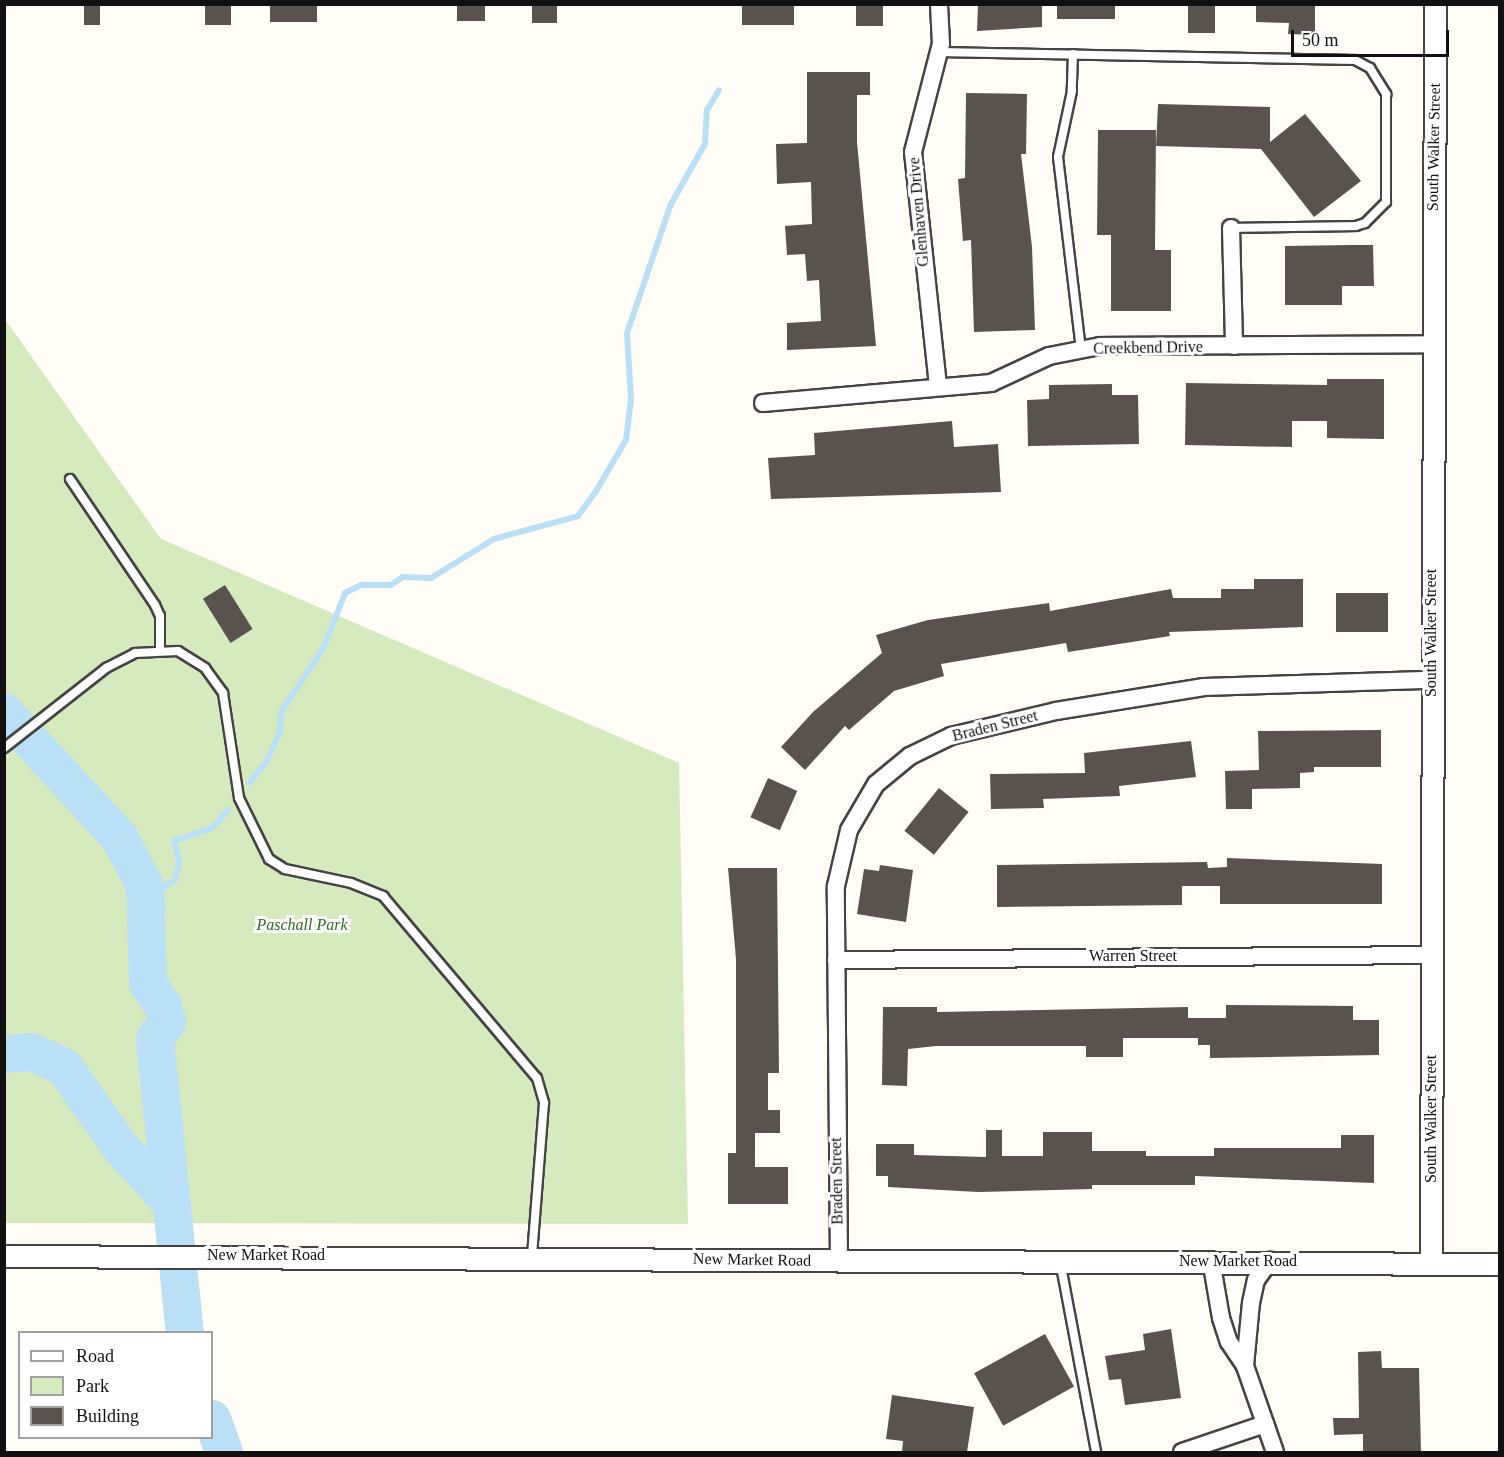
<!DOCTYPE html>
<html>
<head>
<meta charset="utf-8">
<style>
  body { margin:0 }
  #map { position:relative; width:1504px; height:1457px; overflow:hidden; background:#fffdf5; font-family:Georgia,serif }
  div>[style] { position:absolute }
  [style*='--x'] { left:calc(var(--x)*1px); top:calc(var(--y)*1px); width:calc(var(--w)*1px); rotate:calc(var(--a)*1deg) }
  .green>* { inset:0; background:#d5ebbd }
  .stream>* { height:6px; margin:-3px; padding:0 3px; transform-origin:3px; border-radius:3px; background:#b9e0f7 }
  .river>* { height:38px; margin:-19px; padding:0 19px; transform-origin:19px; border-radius:19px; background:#b9e0f7 }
  .building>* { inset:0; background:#5a524d; transform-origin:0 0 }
  .roads { filter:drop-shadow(2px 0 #444) drop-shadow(-2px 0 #444) drop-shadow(0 2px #444) drop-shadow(0 -2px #444) }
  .service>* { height:8px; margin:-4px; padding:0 4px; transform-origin:4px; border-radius:4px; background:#fff }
  .minor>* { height:16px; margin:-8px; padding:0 8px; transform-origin:8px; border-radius:8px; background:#fff }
  .tertiary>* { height:21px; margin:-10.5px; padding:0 10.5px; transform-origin:10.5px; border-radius:10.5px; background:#fff }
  span { translate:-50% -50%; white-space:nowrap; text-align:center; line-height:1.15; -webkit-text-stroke:6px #fff; paint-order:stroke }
  .street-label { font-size:16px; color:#111 }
  .park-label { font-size:16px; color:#2f6b1f; font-style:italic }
  .frame { position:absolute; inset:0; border:6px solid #111; pointer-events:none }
  .legend { position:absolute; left:18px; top:1331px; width:195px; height:108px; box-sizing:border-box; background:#fff; border:2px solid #a0a0a0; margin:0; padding:8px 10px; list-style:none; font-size:18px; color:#111 }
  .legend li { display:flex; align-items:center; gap:12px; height:30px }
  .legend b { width:30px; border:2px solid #a0a0a0 }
  .scale { position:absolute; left:1291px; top:30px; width:158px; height:27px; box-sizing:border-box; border:3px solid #111; border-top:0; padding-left:8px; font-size:18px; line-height:21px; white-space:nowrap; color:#111; -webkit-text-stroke:4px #fff; paint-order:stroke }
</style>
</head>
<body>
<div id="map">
  <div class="green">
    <i style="clip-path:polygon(4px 318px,161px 539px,679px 763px,688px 1224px,5px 1223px)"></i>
  </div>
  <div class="stream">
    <i style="--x:249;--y:783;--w:26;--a:-50"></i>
    <i style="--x:266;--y:763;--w:34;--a:-66"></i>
    <i style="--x:280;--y:732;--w:20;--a:-87"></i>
    <i style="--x:281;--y:712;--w:78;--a:-56.5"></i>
    <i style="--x:324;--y:647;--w:58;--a:-68.7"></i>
    <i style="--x:345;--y:593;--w:18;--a:-27"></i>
    <i style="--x:361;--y:585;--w:30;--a:0"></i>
    <i style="--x:391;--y:585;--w:14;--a:-34"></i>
    <i style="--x:403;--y:577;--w:28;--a:2"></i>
    <i style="--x:431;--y:578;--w:74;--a:-31.8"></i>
    <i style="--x:494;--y:539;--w:87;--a:-15.3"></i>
    <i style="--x:578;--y:516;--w:29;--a:-54"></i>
    <i style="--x:595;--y:493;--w:61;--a:-59.7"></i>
    <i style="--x:626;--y:440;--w:41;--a:-83"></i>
    <i style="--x:631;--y:399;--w:66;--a:-93.5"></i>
    <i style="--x:627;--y:333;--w:136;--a:-71.2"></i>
    <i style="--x:671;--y:204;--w:69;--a:-60.5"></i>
    <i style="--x:705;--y:144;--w:34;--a:-87"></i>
    <i style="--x:707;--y:110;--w:23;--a:-59"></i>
    <i style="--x:146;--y:925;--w:23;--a:-43"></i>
    <i style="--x:163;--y:909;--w:19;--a:-99"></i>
    <i style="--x:160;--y:890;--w:18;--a:-34"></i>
    <i style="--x:175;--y:880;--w:18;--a:-77"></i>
    <i style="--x:179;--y:862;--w:22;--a:-103"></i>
    <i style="--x:174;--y:841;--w:40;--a:-18.9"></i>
    <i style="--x:212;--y:828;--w:24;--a:-48"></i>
  </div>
  <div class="river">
    <i style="--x:4;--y:712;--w:171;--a:47.4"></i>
    <i style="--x:120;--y:838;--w:54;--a:62.5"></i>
    <i style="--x:145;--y:886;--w:97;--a:88.2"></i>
    <i style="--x:148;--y:983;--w:27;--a:57"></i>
    <i style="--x:163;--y:1006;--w:16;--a:76"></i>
    <i style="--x:167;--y:1022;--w:21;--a:125"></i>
    <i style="--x:155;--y:1039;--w:295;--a:84.2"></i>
    <i style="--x:4;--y:1054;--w:27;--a:-4"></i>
    <i style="--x:31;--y:1052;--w:36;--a:24"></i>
    <i style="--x:64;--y:1067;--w:99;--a:54.9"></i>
    <i style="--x:121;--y:1148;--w:76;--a:47.7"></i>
    <i style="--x:212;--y:1419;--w:35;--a:70"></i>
  </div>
  <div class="building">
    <i style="left:84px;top:4px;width:16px;height:21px"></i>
    <i style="left:205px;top:4px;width:26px;height:21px"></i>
    <i style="left:270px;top:4px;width:47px;height:18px"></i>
    <i style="left:457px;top:4px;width:28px;height:17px"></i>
    <i style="left:532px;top:4px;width:25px;height:19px"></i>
    <i style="left:742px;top:4px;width:52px;height:21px"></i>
    <i style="left:856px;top:4px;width:27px;height:22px"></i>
    <i style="clip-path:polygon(978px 4px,1042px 4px,1042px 27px,977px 31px)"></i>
    <i style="left:1057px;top:4px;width:58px;height:15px"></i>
    <i style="left:1188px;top:4px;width:27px;height:29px"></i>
    <i style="clip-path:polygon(1256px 4px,1315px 4px,1315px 35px,1288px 34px,1289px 23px,1256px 22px)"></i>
    <i style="clip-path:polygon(807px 72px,870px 72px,870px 95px,857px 95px,857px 142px,876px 346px,787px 350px,787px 323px,821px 321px,819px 280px,807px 281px,805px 254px,787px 255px,785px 226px,812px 224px,811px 182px,777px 184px,776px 144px,807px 143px)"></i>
    <i style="clip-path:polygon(966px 93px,1027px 94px,1026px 154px,1021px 154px,1032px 247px,1035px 330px,974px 332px,971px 240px,963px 241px,958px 179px,965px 178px)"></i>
    <i style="clip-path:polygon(1158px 104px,1270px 107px,1270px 142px,1305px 114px,1361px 181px,1314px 217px,1261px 149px,1156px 146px)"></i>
    <i style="clip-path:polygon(1098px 130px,1156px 130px,1155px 250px,1171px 250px,1171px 311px,1111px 311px,1111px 235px,1097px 235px)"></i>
    <i style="clip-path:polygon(1351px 245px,1373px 245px,1374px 286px,1342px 286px,1342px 305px,1285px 305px,1285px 246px)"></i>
    <i style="clip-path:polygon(1327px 379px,1384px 379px,1384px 439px,1327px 438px,1327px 421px,1292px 421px,1292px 447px,1185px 445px,1186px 383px,1327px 385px)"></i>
    <i style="clip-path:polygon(1112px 384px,1112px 395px,1138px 395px,1139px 444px,1028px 446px,1027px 400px,1049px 399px,1049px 385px)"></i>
    <i style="clip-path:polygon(952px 421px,954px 447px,998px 444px,1001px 492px,771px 499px,768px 458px,815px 455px,814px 433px)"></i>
    <i style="clip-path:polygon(1254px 579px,1303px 579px,1303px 627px,1169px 632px,1170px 636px,1068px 652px,1066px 643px,941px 664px,944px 676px,894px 691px,849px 730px,845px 726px,805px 770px,781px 747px,813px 712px,882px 653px,876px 635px,928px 620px,1049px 603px,1050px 611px,1171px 589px,1173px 598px,1221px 598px,1221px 589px,1254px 589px)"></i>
    <i style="left:225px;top:585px;width:52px;height:26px;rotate:58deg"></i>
    <i style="left:1336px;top:593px;width:52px;height:39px"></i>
    <i style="clip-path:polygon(1381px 730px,1381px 767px,1314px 767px,1314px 772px,1300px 773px,1300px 788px,1252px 789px,1252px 809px,1226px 809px,1225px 771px,1259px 770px,1258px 731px)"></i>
    <i style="clip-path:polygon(1191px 741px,1196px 777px,1119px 786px,1120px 796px,1043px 799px,1044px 808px,991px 809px,990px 774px,1085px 773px,1084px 753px)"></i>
    <i style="left:768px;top:778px;width:32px;height:43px;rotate:24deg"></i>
    <i style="left:939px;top:788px;width:38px;height:55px;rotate:39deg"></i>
    <i style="clip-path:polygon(1227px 858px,1382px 864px,1382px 904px,1220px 904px,1220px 886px,1182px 886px,1182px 905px,997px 907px,997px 865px,1207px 862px,1208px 868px,1227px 867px)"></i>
    <i style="clip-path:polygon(880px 865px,913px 870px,906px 922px,857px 914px,864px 869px,879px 871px)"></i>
    <i style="clip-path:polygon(728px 868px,777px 868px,779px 1073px,768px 1073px,768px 1110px,780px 1110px,780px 1133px,755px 1133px,755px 1167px,788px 1167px,788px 1204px,728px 1204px,728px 1153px,736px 1153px,736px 959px)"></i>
    <i style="clip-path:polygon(1226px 1005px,1353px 1006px,1353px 1020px,1379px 1020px,1379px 1055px,1210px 1058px,1210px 1045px,1198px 1045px,1198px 1038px,1123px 1038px,1123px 1057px,1086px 1057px,1086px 1046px,936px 1046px,908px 1049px,907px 1086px,882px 1085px,883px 1007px,937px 1007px,937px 1012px,1188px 1007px,1188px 1018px,1226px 1018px)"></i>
    <i style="clip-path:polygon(986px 1130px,1002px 1130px,1002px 1156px,1043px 1156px,1043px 1132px,1092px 1132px,1092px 1151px,1146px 1151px,1146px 1156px,1214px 1156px,1214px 1148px,1341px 1148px,1341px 1135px,1374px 1135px,1374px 1183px,1195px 1176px,1195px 1185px,1092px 1185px,1092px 1189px,978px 1192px,888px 1187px,888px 1176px,876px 1176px,876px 1144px,914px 1144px,914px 1155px,986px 1157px)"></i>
    <i style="clip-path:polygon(1171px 1329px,1181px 1398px,1125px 1405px,1121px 1379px,1109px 1380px,1105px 1356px,1145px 1350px,1143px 1334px)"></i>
    <i style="left:1045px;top:1334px;width:60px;height:81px;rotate:61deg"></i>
    <i style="clip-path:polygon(1381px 1351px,1382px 1368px,1419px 1368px,1421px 1452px,1363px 1452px,1363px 1434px,1334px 1435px,1333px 1418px,1359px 1418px,1358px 1352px)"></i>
    <i style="clip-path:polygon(892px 1395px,974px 1407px,967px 1452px,902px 1452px,903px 1441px,886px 1439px)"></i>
  </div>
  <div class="roads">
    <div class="service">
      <i style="--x:939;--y:52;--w:416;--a:1.1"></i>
      <i style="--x:1355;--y:60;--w:17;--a:28"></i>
      <i style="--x:1370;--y:68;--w:31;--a:58"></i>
      <i style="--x:1386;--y:94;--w:108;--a:90"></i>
      <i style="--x:1386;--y:202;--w:30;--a:135"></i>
      <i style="--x:1365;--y:223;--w:9;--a:162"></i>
      <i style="--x:1356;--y:226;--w:125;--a:179.1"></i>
      <i style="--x:1073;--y:54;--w:37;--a:92"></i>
      <i style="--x:1072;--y:91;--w:67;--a:102"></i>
      <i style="--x:1058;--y:157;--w:194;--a:83.2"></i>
      <i style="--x:70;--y:479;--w:152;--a:56"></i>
      <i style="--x:155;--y:605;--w:12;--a:66"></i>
      <i style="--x:160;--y:616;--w:34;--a:90"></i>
      <i style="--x:4;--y:748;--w:130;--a:-38.1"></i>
      <i style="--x:106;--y:668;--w:33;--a:-27"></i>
      <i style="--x:135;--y:653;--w:43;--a:-2.7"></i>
      <i style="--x:178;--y:651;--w:32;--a:32"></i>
      <i style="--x:205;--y:668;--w:31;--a:54"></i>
      <i style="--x:223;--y:693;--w:106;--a:81.3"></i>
      <i style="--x:239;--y:798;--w:68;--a:63.8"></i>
      <i style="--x:269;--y:859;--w:19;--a:32"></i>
      <i style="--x:285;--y:869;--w:67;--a:12"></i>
      <i style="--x:351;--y:883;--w:35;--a:22"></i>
      <i style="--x:383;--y:896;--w:238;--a:49.8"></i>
      <i style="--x:537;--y:1078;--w:26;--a:74"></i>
      <i style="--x:544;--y:1103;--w:154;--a:94.5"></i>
      <i style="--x:1060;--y:1261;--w:194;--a:79.3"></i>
    </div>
    <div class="minor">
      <i style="--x:1231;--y:228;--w:118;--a:88.5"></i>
      <i style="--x:938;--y:386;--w:235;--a:-96.1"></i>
      <i style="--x:913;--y:152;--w:112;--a:-75.5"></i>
      <i style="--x:941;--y:44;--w:40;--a:-92.9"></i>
      <i style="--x:763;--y:403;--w:229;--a:-5"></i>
      <i style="--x:991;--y:383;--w:64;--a:-25"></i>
      <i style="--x:1049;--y:356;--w:52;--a:-11.1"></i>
      <i style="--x:1100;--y:346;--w:331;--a:-0.3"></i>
      <i style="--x:836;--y:960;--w:595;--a:-0.48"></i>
      <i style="--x:1211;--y:1260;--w:59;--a:80.2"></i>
      <i style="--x:1221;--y:1318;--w:25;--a:72"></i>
      <i style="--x:1229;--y:1342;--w:29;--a:56"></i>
      <i style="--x:1245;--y:1366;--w:91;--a:70.8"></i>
      <i style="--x:839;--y:1261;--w:375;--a:-90.5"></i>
      <i style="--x:836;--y:886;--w:57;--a:-76.9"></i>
      <i style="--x:849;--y:830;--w:53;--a:-59.6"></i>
      <i style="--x:876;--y:784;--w:44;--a:-39.5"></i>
      <i style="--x:910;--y:756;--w:46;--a:-26"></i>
      <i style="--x:951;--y:736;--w:108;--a:-13.4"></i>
      <i style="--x:1056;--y:711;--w:150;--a:-9.2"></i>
      <i style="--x:1204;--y:687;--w:227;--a:-1.8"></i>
      <i style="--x:1245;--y:1366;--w:63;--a:-84.6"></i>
      <i style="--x:1251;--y:1303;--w:24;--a:-78"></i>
      <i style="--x:1256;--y:1280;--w:24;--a:-54"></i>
      <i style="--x:1182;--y:1452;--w:88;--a:-18.6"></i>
    </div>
    <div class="tertiary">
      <i style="--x:4;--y:1256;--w:1496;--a:0.31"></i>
      <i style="--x:1431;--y:1262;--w:1258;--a:-89.82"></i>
    </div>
  </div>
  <div class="street-label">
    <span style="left:1434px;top:147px;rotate:-89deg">South Walker Street</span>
    <span style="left:919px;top:212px;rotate:-95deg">Glenhaven Drive</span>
    <span style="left:1148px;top:348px;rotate:-1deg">Creekbend Drive</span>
    <span style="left:1431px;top:633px;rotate:-90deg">South Walker Street</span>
    <span style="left:995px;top:726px;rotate:-14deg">Braden Street</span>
    <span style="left:1133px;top:956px">Warren Street</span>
    <span style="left:1431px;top:1119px;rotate:-90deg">South Walker Street</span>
    <span style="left:837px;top:1181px;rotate:-91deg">Braden Street</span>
    <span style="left:266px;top:1255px">New Market Road</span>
    <span style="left:752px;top:1260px;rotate:1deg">New Market Road</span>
    <span style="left:1238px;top:1261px">New Market Road</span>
  </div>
  <div class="park-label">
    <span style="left:302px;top:925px">Paschall Park</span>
  </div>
  <div class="frame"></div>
  <ul class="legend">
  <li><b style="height:8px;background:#fff"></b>Road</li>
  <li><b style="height:16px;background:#d5ebbd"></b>Park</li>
  <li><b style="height:16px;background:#5a524d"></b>Building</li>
  </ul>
  <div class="scale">50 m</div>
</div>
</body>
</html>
